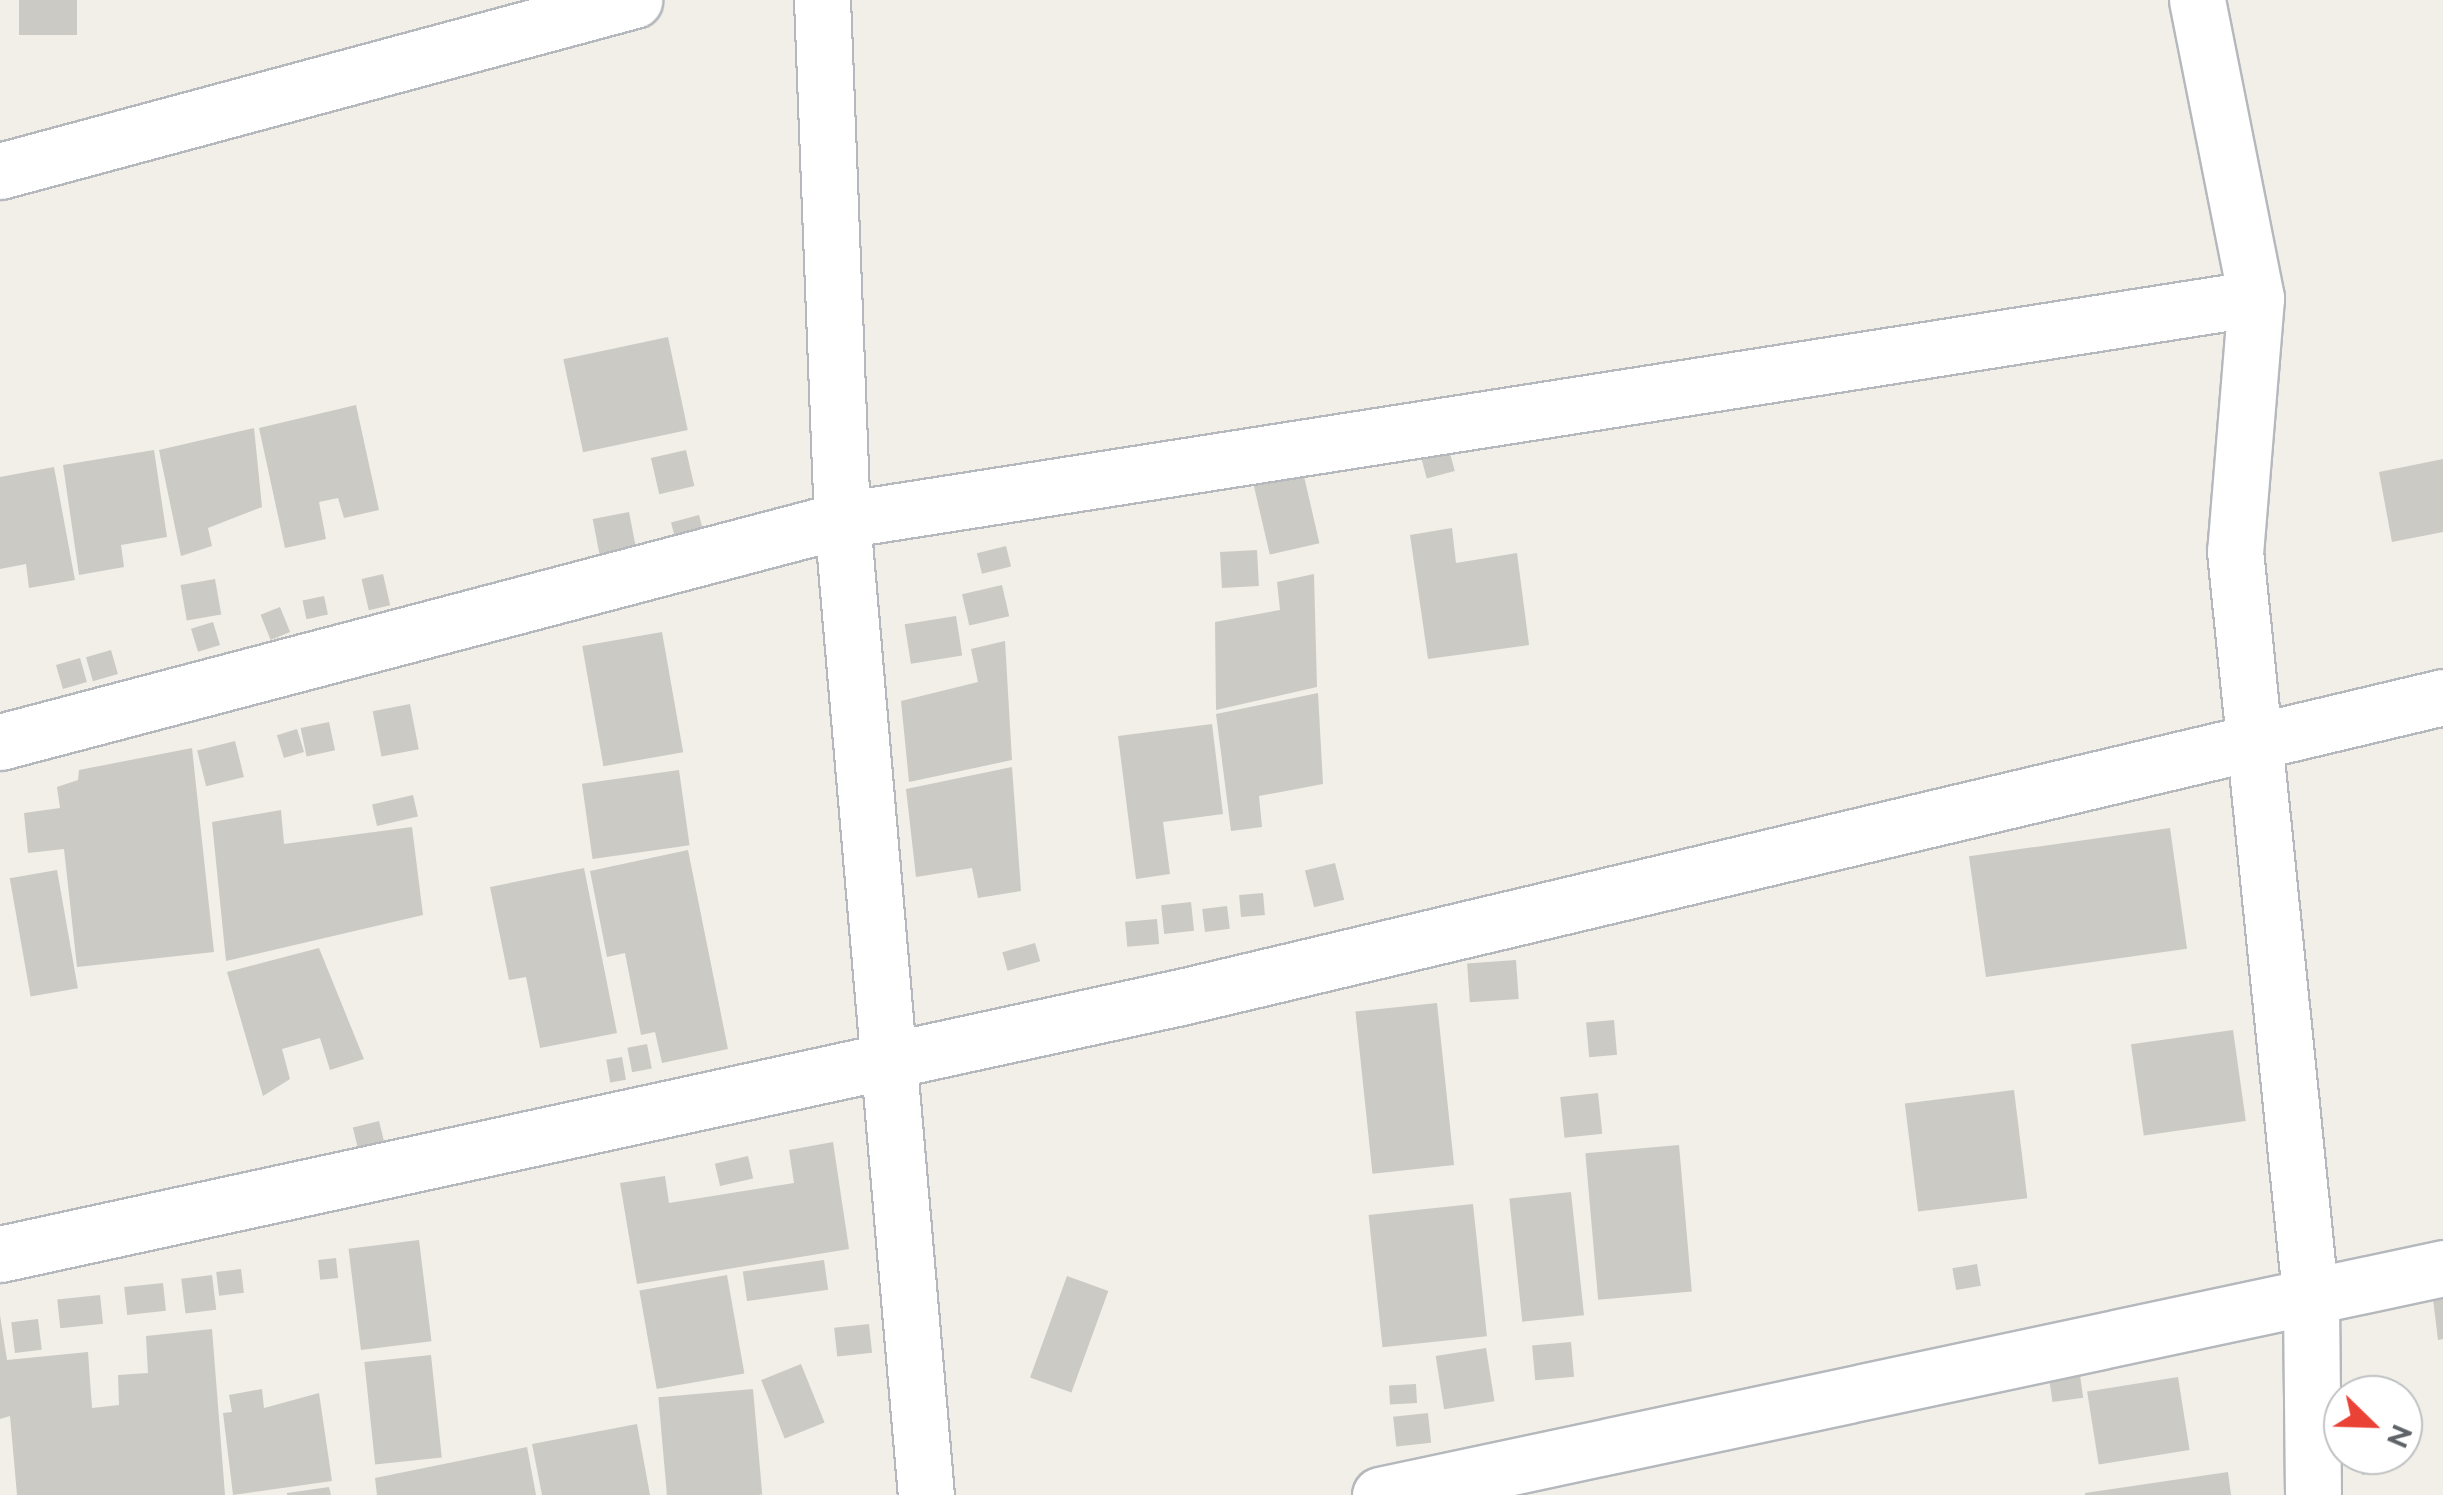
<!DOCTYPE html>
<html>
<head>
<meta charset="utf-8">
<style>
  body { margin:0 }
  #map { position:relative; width:2443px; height:1495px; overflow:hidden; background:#f1efe8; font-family:Raleway,sans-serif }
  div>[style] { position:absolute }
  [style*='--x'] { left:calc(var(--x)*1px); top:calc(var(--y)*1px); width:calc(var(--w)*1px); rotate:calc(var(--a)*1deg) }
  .building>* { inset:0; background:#cccac5; transform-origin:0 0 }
  .roads { filter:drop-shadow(2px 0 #b5b8bc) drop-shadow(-2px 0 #b5b8bc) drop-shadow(0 2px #b5b8bc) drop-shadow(0 -2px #b5b8bc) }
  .minor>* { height:55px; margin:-27.5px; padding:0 27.5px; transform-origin:27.5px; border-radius:27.5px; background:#fff }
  span { translate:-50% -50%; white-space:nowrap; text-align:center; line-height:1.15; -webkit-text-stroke:9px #fff; paint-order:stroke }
  .north { position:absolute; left:2323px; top:1375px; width:100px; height:100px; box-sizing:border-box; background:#fff; border:2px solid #bfc1c3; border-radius:50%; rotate:113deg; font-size:28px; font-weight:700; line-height:40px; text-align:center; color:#5f6368 }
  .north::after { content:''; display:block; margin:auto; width:35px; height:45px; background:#ea4335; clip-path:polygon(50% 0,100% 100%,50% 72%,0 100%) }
</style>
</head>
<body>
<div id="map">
  <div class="building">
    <i style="left:19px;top:0;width:58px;height:35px"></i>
    <i style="left:668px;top:337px;width:95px;height:107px;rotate:78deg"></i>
    <i style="clip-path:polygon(356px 405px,379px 510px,344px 518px,338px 498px,319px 502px,326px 539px,285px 548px,259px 428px)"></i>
    <i style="clip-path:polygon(254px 428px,262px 507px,208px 528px,212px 546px,181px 556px,159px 450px)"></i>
    <i style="left:1447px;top:442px;width:30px;height:29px;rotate:75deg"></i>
    <i style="clip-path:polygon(154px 450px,167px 537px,121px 545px,124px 567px,79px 575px,63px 465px)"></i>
    <i style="left:686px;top:450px;width:37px;height:36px;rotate:77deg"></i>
    <i style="clip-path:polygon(2443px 459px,2443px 532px,2392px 542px,2379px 472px)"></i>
    <i style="clip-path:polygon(54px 467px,75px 580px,29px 588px,26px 564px,0 569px,0 477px)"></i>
    <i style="left:1303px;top:472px;width:73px;height:51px;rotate:77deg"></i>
    <i style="left:629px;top:512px;width:36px;height:37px;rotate:79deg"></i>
    <i style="left:699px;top:515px;width:24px;height:29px;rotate:75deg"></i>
    <i style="clip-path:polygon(1452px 528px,1456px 563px,1517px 553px,1529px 645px,1428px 659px,1410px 535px)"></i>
    <i style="left:1006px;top:546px;width:21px;height:30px;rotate:76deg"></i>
    <i style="left:1257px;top:550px;width:36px;height:37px;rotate:87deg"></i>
    <i style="left:383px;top:574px;width:32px;height:22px;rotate:77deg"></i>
    <i style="clip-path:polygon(1314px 574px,1317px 687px,1216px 710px,1215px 622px,1280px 610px,1277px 582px)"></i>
    <i style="left:215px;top:579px;width:36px;height:35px;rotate:80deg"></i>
    <i style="left:1002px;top:585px;width:32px;height:41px;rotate:77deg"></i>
    <i style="left:324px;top:596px;width:19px;height:22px;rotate:78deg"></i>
    <i style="left:280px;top:607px;width:27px;height:21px;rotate:68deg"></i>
    <i style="left:956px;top:616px;width:40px;height:52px;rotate:81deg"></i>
    <i style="left:213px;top:622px;width:24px;height:23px;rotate:73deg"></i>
    <i style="left:662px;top:632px;width:122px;height:81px;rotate:80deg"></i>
    <i style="clip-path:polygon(1005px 641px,1012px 760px,909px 782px,901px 701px,978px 682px,971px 649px)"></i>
    <i style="left:111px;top:650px;width:25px;height:26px;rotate:74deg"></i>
    <i style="left:80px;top:658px;width:25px;height:25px;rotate:74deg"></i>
    <i style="clip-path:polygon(1318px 693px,1323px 784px,1259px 796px,1262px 827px,1231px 831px,1216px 714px)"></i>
    <i style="left:410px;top:704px;width:46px;height:38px;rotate:79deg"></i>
    <i style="left:329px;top:722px;width:29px;height:29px;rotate:78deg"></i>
    <i style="clip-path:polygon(1212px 724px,1223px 814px,1163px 822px,1170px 874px,1136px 879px,1118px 736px)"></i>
    <i style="left:297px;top:729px;width:24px;height:21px;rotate:73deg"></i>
    <i style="left:235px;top:741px;width:37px;height:39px;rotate:76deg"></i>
    <i style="clip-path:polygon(192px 748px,214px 952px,77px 967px,64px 849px,28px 853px,24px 813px,60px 808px,57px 787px,78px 780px,79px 770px)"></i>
    <i style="clip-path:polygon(1012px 767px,1021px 891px,978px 898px,972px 868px,916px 877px,906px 789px)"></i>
    <i style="left:679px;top:770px;width:76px;height:98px;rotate:82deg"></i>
    <i style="left:413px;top:795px;width:22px;height:42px;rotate:77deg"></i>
    <i style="clip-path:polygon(281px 810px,284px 844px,412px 827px,423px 915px,226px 961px,212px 822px)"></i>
    <i style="left:2170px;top:828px;width:122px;height:203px;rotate:82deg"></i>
    <i style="clip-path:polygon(688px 850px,728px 1049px,662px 1063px,655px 1032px,641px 1035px,625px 953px,607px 957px,590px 871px)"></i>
    <i style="left:1335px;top:863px;width:38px;height:31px;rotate:76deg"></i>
    <i style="clip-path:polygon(584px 868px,617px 1033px,540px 1048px,526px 977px,509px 980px,490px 887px)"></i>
    <i style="left:57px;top:870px;width:120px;height:48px;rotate:80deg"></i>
    <i style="left:1263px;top:893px;width:22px;height:24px;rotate:85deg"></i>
    <i style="left:1191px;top:902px;width:29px;height:30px;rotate:84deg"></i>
    <i style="left:1227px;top:906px;width:23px;height:25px;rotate:83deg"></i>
    <i style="left:1157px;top:919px;width:25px;height:32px;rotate:85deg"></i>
    <i style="left:1035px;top:943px;width:19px;height:34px;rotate:74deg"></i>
    <i style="clip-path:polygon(319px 948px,364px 1059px,330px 1070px,320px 1038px,282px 1049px,290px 1079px,263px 1096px,227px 972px)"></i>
    <i style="left:1516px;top:960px;width:39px;height:49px;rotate:86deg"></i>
    <i style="left:1437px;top:1003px;width:163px;height:82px;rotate:84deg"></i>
    <i style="left:1614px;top:1020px;width:35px;height:28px;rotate:85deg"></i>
    <i style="left:2233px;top:1030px;width:92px;height:103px;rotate:82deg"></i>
    <i style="left:647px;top:1044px;width:25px;height:20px;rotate:79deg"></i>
    <i style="left:622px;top:1057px;width:23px;height:16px;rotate:80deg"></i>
    <i style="left:2014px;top:1090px;width:109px;height:110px;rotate:83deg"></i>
    <i style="left:1598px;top:1093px;width:41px;height:38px;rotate:84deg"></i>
    <i style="left:379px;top:1121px;width:21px;height:27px;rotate:76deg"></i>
    <i style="clip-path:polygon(833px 1142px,849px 1249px,637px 1284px,620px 1183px,665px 1176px,669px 1203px,794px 1183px,789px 1150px)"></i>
    <i style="left:1679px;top:1145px;width:147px;height:94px;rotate:85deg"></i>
    <i style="left:748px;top:1156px;width:23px;height:34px;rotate:77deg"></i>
    <i style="left:1571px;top:1192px;width:124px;height:62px;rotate:84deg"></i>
    <i style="left:1473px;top:1204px;width:133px;height:105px;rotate:84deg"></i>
    <i style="left:419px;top:1240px;width:102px;height:71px;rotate:83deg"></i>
    <i style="left:336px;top:1258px;width:20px;height:18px;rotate:84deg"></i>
    <i style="left:824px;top:1260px;width:30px;height:82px;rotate:82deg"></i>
    <i style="left:1977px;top:1264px;width:22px;height:25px;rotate:80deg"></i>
    <i style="left:241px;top:1269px;width:24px;height:25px;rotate:83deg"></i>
    <i style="left:212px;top:1275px;width:35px;height:31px;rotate:83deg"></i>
    <i style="left:727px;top:1275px;width:100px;height:89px;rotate:80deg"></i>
    <i style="left:1067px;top:1276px;width:44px;height:108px;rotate:20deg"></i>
    <i style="left:163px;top:1283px;width:28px;height:39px;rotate:84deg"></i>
    <i style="left:100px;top:1295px;width:29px;height:43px;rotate:84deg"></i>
    <i style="clip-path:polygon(2443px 1298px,2443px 1339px,2438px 1340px,2433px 1299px)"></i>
    <i style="clip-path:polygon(0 1315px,7px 1360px,88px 1352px,92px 1408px,119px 1405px,118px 1375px,148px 1373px,146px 1336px,212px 1329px,225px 1495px,17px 1495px,10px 1416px,0 1419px)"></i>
    <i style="left:38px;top:1319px;width:31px;height:27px;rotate:83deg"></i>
    <i style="left:869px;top:1324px;width:29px;height:35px;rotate:84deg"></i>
    <i style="left:1571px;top:1342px;width:35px;height:39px;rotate:85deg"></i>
    <i style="left:1486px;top:1348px;width:54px;height:51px;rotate:81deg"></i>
    <i style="left:431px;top:1355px;width:103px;height:67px;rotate:84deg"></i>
    <i style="left:801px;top:1364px;width:63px;height:43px;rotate:68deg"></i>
    <i style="left:2079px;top:1368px;width:30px;height:31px;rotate:82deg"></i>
    <i style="left:2178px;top:1377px;width:74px;height:92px;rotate:81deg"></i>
    <i style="left:1416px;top:1384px;width:19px;height:27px;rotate:87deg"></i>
    <i style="clip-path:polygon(262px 1389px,264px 1408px,319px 1393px,332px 1481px,233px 1495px,223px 1413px,232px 1412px,229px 1395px)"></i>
    <i style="left:753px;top:1389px;width:106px;height:95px;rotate:85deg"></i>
    <i style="left:1428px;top:1413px;width:30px;height:35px;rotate:84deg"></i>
    <i style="clip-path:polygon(637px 1424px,650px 1495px,542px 1495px,532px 1444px)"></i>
    <i style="clip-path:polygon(527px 1447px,536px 1495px,377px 1495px,375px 1478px)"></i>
    <i style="clip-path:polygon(2358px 1455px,2385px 1455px,2387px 1472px,2362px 1475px)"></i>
    <i style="clip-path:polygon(2228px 1472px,2231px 1495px,2085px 1495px,2085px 1493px)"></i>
    <i style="clip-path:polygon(329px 1487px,331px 1495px,287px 1495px,287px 1493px)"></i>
  </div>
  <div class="roads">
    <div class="minor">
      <i style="--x:822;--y:0;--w:520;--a:87.8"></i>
      <i style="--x:842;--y:520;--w:979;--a:85.08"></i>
      <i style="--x:2197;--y:0;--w:304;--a:78.8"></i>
      <i style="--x:2256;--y:298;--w:254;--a:94.7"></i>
      <i style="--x:2235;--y:551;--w:756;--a:84.23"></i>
      <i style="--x:2311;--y:1303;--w:192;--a:89.4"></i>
      <i style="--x:0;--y:171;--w:657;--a:-15.09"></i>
      <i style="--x:0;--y:742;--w:871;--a:-14.77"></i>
      <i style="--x:842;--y:520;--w:1431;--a:-8.92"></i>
      <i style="--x:0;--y:1254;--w:1209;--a:-12.28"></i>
      <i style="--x:1181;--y:997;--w:1297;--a:-13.37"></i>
      <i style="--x:1380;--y:1495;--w:1087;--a:-12.05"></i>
    </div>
  </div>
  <div class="north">N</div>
</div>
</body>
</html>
